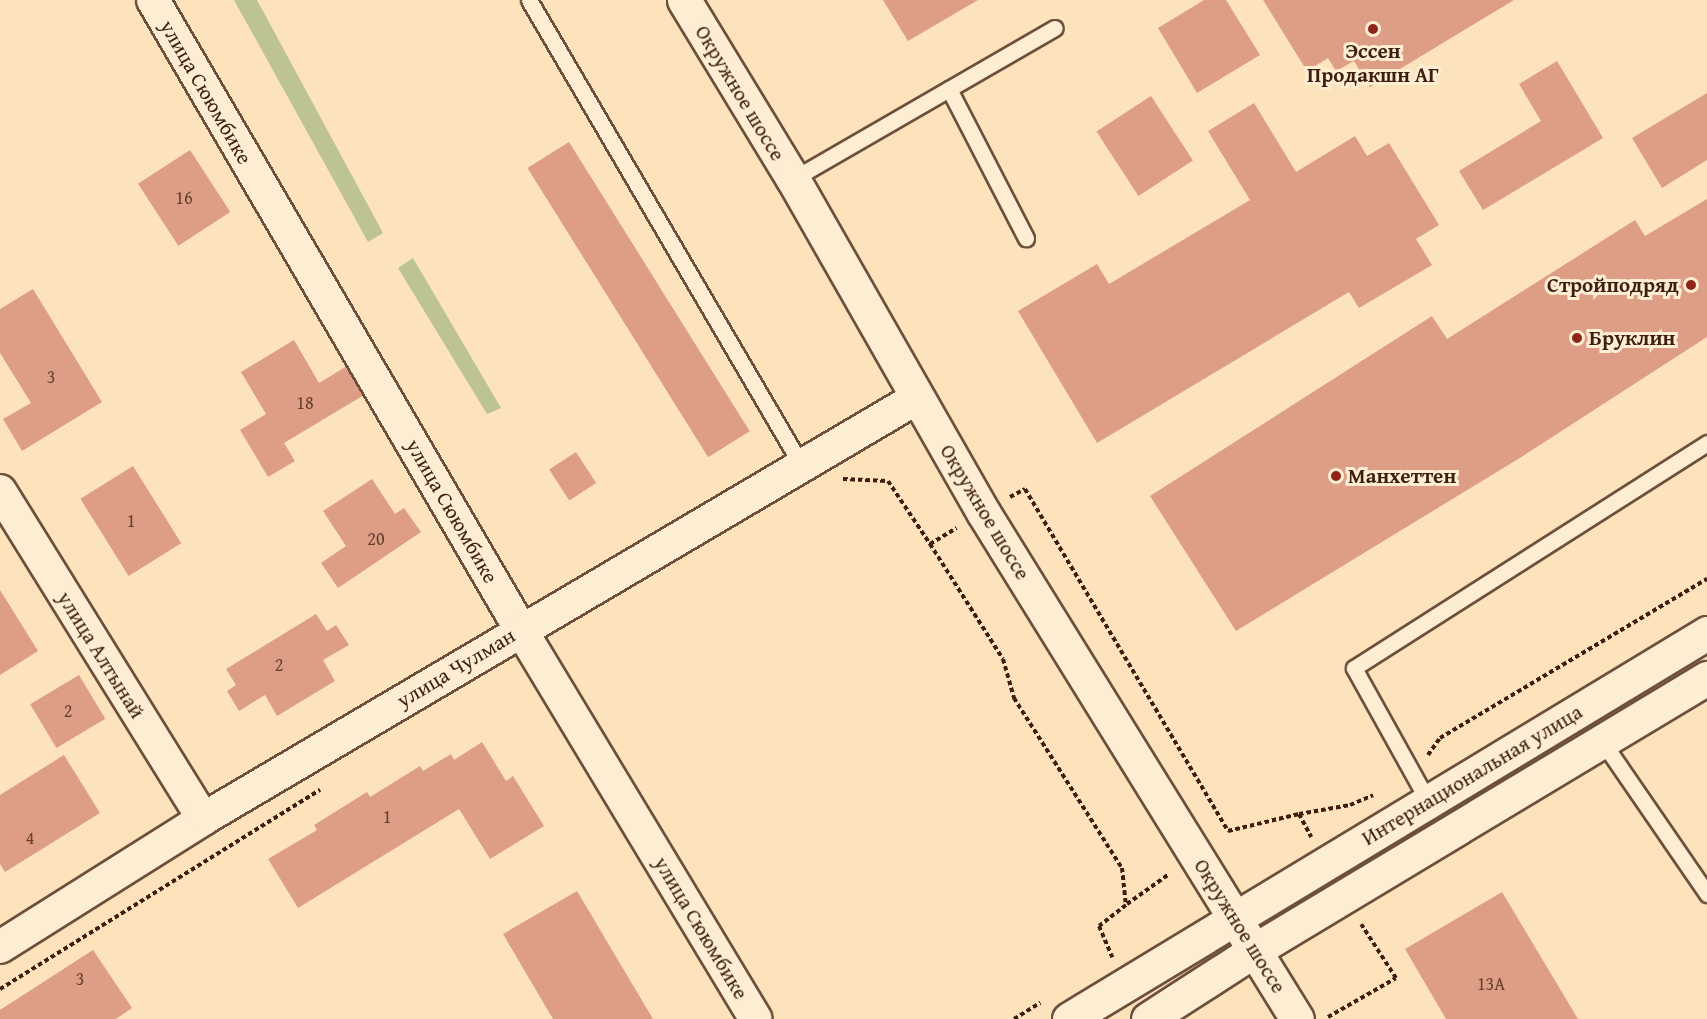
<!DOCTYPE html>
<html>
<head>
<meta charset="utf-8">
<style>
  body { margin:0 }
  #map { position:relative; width:1707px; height:1019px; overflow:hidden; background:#fce3bc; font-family:"Gentium Book Plus",serif }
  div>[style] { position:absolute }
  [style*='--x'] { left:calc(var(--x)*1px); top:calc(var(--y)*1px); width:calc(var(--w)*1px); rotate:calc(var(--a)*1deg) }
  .green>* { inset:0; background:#bec491 }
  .building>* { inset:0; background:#de9e85; transform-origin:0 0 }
  .path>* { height:4px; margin-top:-2px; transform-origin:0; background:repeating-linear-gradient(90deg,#3d1e10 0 4.5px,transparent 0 7.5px) }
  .roads { filter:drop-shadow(2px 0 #6d4f3b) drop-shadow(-2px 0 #6d4f3b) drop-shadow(0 2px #6d4f3b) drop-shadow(0 -2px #6d4f3b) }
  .service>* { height:15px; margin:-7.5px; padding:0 7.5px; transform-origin:7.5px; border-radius:7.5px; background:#fdedd3 }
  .minor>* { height:32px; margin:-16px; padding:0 16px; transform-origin:16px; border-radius:16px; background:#fdedd3 }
  .tertiary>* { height:33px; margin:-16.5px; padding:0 16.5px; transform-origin:16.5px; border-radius:16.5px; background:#fdedd3 }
  .dots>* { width:16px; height:16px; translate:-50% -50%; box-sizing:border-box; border:3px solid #fdedd3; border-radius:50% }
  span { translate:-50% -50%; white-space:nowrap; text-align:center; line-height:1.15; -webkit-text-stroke:6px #fdedd3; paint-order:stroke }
  .number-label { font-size:18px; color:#653e2d }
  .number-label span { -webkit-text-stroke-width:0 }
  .poi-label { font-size:21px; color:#3d1e10; font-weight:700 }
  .right { translate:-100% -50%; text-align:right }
  .left { translate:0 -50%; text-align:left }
  .street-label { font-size:21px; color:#3d1e10 }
</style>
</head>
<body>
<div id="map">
  <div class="green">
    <i style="clip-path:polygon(234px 0,257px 0,383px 233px,368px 242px)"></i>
    <i style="clip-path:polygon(413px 258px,501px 408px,487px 414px,398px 268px)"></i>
  </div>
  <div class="building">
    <i style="clip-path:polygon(883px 0,978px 0,908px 41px)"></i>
    <i style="clip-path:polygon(1204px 0,1226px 0,1260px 55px,1197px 93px,1158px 28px)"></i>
    <i style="clip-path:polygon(1263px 0,1514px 0,1370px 87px,1354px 61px,1336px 71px,1328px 58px,1307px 71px)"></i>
    <i style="clip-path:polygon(1557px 61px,1603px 138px,1483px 210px,1459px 171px,1541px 121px,1519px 84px)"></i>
    <i style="clip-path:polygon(1707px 93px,1707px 160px,1662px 188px,1632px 138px)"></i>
    <i style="left:1151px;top:96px;width:77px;height:65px;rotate:57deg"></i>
    <i style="clip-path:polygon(1254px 103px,1296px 172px,1355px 136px,1367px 156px,1389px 143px,1439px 225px,1416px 239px,1432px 265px,1359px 308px,1349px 292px,1097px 443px,1018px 311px,1097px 264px,1109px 284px,1250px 200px,1208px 131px)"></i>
    <i style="left:569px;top:142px;width:341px;height:49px;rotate:58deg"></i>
    <i style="left:190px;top:150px;width:74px;height:62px;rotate:57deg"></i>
    <i style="clip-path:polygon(1707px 199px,1707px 337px,1523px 456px,1236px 631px,1150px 496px,1432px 316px,1447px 339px,1635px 220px,1645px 236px)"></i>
    <i style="clip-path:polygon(33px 289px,102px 402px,22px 451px,3px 419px,31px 403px,0 353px,0 309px)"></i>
    <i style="clip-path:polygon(294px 340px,319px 383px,347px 366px,364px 395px,284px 443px,295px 461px,268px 477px,240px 430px,266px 414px,241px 372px)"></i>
    <i style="left:576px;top:452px;width:37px;height:32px;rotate:57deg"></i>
    <i style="left:133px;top:466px;width:91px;height:62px;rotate:58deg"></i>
    <i style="clip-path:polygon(372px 479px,395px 514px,404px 508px,421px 532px,338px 588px,321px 563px,346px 546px,323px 511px)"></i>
    <i style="clip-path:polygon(0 590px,38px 651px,0 675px)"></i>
    <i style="clip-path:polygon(316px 614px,327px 631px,336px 625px,349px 645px,323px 660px,335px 681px,277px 716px,265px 695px,239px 711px,227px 691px,236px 685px,226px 669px)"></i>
    <i style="left:79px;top:675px;width:51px;height:57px;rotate:59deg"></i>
    <i style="clip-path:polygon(482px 742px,506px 781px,513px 776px,544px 826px,490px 859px,459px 809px,298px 908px,268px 859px,317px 830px,314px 825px,367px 792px,370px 797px,420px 766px,423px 771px,451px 754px,454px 760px)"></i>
    <i style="clip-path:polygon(64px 755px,100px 813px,5px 872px,0 864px,0 795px)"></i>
    <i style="clip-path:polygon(577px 891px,653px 1019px,553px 1019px,503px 934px)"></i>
    <i style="clip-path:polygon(1502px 892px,1578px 1019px,1446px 1019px,1405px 949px)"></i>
    <i style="clip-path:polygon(93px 950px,132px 1008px,116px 1019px,0 1019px,0 1010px)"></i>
  </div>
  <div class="path">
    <i style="--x:843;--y:479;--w:45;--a:2.5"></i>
    <i style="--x:888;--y:481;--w:76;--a:56.3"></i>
    <i style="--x:930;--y:544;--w:31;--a:-31"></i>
    <i style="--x:1010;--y:497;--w:17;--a:-28"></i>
    <i style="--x:1025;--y:489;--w:398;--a:59.3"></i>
    <i style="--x:1228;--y:831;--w:73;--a:-13.5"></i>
    <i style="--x:1299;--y:814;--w:52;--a:-10"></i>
    <i style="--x:1350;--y:805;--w:25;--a:-23"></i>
    <i style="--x:930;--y:544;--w:136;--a:57.6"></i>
    <i style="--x:1003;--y:659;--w:41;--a:74.2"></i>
    <i style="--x:1014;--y:698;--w:201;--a:57.6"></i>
    <i style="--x:1122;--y:868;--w:37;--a:84"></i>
    <i style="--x:1126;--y:905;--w:34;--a:142"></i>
    <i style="--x:1099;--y:926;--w:34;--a:67"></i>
    <i style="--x:1428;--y:755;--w:21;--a:-55"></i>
    <i style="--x:1440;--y:738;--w:311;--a:-30.8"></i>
    <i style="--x:1299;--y:814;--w:26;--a:62"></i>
    <i style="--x:1127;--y:904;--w:52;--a:-35.5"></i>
    <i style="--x:0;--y:989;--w:377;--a:-31.9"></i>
    <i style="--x:1328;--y:1017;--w:78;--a:-29.8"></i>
    <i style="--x:1396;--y:978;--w:64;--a:-122.9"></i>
    <i style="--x:1014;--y:1019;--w:31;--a:-32"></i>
  </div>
  <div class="roads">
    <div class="service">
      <i style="--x:529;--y:0;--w:540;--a:59.64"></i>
      <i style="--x:949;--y:89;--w:168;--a:62.7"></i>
      <i style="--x:793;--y:179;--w:302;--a:-30"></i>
      <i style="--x:1602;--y:741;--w:186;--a:55.5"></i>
      <i style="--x:1428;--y:801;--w:152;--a:-119.1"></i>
      <i style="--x:1354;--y:668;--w:419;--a:-32.5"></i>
    </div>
    <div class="minor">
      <i style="--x:153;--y:0;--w:730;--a:59.71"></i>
      <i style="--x:521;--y:630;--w:454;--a:58.9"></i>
      <i style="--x:0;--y:491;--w:386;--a:58.2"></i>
      <i style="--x:0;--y:947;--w:240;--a:-32.2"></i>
      <i style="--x:203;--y:819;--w:829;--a:-30.53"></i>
    </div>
    <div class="tertiary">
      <i style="--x:684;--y:0;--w:210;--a:58.7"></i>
      <i style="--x:793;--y:179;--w:383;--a:60.3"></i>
      <i style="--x:983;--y:512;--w:596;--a:58.23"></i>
      <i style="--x:1069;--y:1019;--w:746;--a:-31.17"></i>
      <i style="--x:1148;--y:1019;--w:127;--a:-32.8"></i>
      <i style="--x:1255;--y:950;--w:528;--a:-31.04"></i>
    </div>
  </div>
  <div class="dots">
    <i style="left:1373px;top:29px;background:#8f2418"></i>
    <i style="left:1691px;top:285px;background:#8f2418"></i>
    <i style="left:1577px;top:338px;background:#8f2418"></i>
    <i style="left:1336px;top:476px;background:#8f2418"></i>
  </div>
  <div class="number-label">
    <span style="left:184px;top:198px">16</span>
    <span style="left:51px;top:377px">3</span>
    <span style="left:305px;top:403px">18</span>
    <span style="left:131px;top:521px">1</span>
    <span style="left:376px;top:539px">20</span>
    <span style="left:279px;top:665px">2</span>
    <span style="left:68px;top:711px">2</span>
    <span style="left:387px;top:817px">1</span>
    <span style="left:30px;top:838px">4</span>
    <span style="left:80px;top:979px">3</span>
    <span style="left:1491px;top:984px">13А</span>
  </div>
  <div class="poi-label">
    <span style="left:1373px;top:63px">Эссен<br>Продакшн АГ</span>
    <span class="right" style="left:1679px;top:285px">Стройподряд</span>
    <span class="left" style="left:1589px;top:338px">Бруклин</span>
    <span class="left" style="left:1348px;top:476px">Манхеттен</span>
  </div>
  <div class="street-label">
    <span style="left:206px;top:92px;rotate:60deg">улица Сююмбике</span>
    <span style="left:740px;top:93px;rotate:59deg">Окружное шоссе</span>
    <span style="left:452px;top:511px;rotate:60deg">улица Сююмбике</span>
    <span style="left:985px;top:512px;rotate:59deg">Окружное шоссе</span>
    <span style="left:101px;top:655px;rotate:58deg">улица Алтынай</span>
    <span style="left:456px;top:668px;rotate:-31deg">улица Чулман</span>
    <span style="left:1472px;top:775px;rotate:-31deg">Интернациональная улица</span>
    <span style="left:1240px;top:926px;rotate:58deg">Окружное шоссе</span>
    <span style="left:701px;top:928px;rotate:59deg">улица Сююмбике</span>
  </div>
</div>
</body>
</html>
